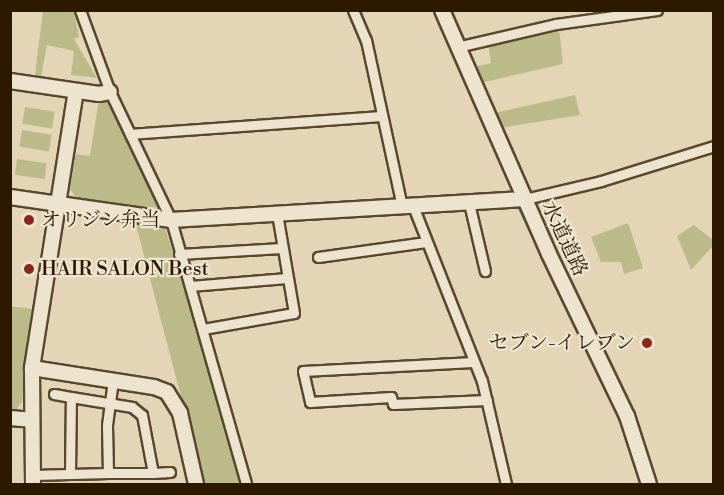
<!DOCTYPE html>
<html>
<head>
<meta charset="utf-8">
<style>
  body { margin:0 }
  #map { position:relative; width:724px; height:495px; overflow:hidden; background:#e3d5b6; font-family:"Libre Bodoni","Noto Serif JP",serif }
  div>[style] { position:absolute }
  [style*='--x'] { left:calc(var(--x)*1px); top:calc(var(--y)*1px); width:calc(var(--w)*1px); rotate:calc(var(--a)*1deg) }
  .green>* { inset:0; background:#babb89; transform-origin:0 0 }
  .stream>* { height:2px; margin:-1px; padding:0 1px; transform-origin:1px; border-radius:1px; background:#99b6b8 }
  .roads { filter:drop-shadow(2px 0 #5a482e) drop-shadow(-2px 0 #5a482e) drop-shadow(0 2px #5a482e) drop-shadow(0 -2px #5a482e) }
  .street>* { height:9px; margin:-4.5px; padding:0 4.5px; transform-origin:4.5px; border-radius:4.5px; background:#ede4d0 }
  .secondary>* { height:14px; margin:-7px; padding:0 7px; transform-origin:7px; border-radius:7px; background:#ede4d0 }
  .dots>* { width:16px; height:16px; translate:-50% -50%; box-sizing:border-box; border:3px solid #ede4d0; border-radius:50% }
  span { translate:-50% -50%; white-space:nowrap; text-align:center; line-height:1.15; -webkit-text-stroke:4.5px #ede4d0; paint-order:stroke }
  .poi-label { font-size:20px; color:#2d1900 }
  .left { translate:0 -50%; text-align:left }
  .right { translate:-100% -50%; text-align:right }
  .street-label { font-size:20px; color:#2d1900 }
  .frame { position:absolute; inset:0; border:12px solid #2d1900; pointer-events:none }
</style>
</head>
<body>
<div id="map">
  <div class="green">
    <i style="clip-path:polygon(43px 11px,74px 11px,79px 37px,74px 39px,97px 78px,71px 75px,74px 51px,47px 45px,41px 77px,35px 74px)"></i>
    <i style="clip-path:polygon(559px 28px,563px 64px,480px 83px,473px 67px,491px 63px,488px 43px)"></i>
    <i style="clip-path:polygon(575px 95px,580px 115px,500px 128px,494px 113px)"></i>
    <i style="clip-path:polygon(99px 99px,107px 101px,159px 210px,219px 390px,243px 484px,204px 484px,131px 206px,77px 199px,70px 189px,76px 154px,90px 156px)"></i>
    <i style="left:25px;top:107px;width:30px;height:17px;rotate:9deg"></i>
    <i style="left:22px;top:130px;width:30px;height:17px;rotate:9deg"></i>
    <i style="left:17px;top:159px;width:30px;height:16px;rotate:8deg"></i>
    <i style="clip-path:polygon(628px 223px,643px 268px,624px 274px,621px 262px,601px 262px,591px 237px)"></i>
    <i style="clip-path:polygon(694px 225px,713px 240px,713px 246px,691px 270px,677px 236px)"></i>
    <i style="clip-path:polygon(10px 306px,33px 309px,22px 402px,15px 411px,10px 410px)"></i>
  </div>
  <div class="stream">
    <i style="--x:518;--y:207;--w:140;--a:63.8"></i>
    <i style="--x:614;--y:403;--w:40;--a:69"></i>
  </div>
  <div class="roads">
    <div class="street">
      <i style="--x:80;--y:10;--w:87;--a:69.9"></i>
      <i style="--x:110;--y:92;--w:142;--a:64.5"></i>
      <i style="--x:171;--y:220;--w:274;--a:74.1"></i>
      <i style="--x:353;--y:10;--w:33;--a:67"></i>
      <i style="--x:366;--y:40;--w:171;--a:77.8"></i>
      <i style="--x:457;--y:47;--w:102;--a:-13.1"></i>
      <i style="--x:556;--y:24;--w:102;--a:-7.9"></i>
      <i style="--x:130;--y:134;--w:251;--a:-4.1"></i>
      <i style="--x:525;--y:199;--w:78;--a:-13.3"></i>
      <i style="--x:601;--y:181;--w:118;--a:-17.2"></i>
      <i style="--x:469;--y:203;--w:70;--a:76.8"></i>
      <i style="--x:413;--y:206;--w:188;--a:68.5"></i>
      <i style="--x:482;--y:381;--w:106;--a:76.9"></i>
      <i style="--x:179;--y:254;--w:103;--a:-3.3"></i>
      <i style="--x:318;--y:257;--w:109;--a:-7.9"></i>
      <i style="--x:190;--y:286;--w:97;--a:-4.7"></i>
      <i style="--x:203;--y:329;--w:92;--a:-10"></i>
      <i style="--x:294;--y:313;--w:100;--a:-99.7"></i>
      <i style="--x:473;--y:362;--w:170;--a:177"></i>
      <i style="--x:303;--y:371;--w:32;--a:77"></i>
      <i style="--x:310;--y:402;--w:81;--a:-3.5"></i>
      <i style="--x:391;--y:397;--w:7;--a:74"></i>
      <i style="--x:393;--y:404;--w:94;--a:-2.4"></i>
      <i style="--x:54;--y:394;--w:17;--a:10"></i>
      <i style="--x:153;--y:473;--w:17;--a:-3"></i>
      <i style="--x:70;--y:474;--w:77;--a:-89.3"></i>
      <i style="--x:71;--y:397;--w:62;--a:9.3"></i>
      <i style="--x:132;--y:407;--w:13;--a:39"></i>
      <i style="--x:142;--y:415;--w:59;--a:79.3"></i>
      <i style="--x:153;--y:473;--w:45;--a:180"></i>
      <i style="--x:33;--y:475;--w:75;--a:-1.5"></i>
      <i style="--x:108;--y:473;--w:48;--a:-91.2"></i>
      <i style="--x:107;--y:425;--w:45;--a:-82.4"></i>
    </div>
    <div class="secondary">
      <i style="--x:442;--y:10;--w:266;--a:66.3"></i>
      <i style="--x:549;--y:254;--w:180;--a:64.3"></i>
      <i style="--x:627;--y:416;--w:71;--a:72.1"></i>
      <i style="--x:10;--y:81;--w:90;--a:8.3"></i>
      <i style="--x:99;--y:94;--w:11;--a:-10"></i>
      <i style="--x:10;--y:197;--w:163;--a:8.1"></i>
      <i style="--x:171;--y:220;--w:355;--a:-3.4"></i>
      <i style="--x:32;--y:368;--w:123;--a:8.9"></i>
      <i style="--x:154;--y:387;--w:14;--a:21"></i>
      <i style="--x:167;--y:392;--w:25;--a:58"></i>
      <i style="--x:180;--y:413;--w:73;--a:77.3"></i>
      <i style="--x:10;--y:418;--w:21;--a:5"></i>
      <i style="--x:33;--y:484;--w:116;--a:-90.5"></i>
      <i style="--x:32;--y:368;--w:280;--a:-81"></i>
    </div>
  </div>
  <div class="dots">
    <i style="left:29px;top:220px;background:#8f2418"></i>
    <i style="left:29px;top:269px;background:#8f2418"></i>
    <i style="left:647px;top:343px;background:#8f2418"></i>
  </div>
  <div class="poi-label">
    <span class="left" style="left:41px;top:220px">オリジン弁当</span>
    <span class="left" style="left:41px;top:269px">HAIR SALON Best</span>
    <span class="right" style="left:635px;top:343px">セブン-イレブン</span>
  </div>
  <div class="street-label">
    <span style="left:564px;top:239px;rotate:65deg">水道道路</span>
  </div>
  <div class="frame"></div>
</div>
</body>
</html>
